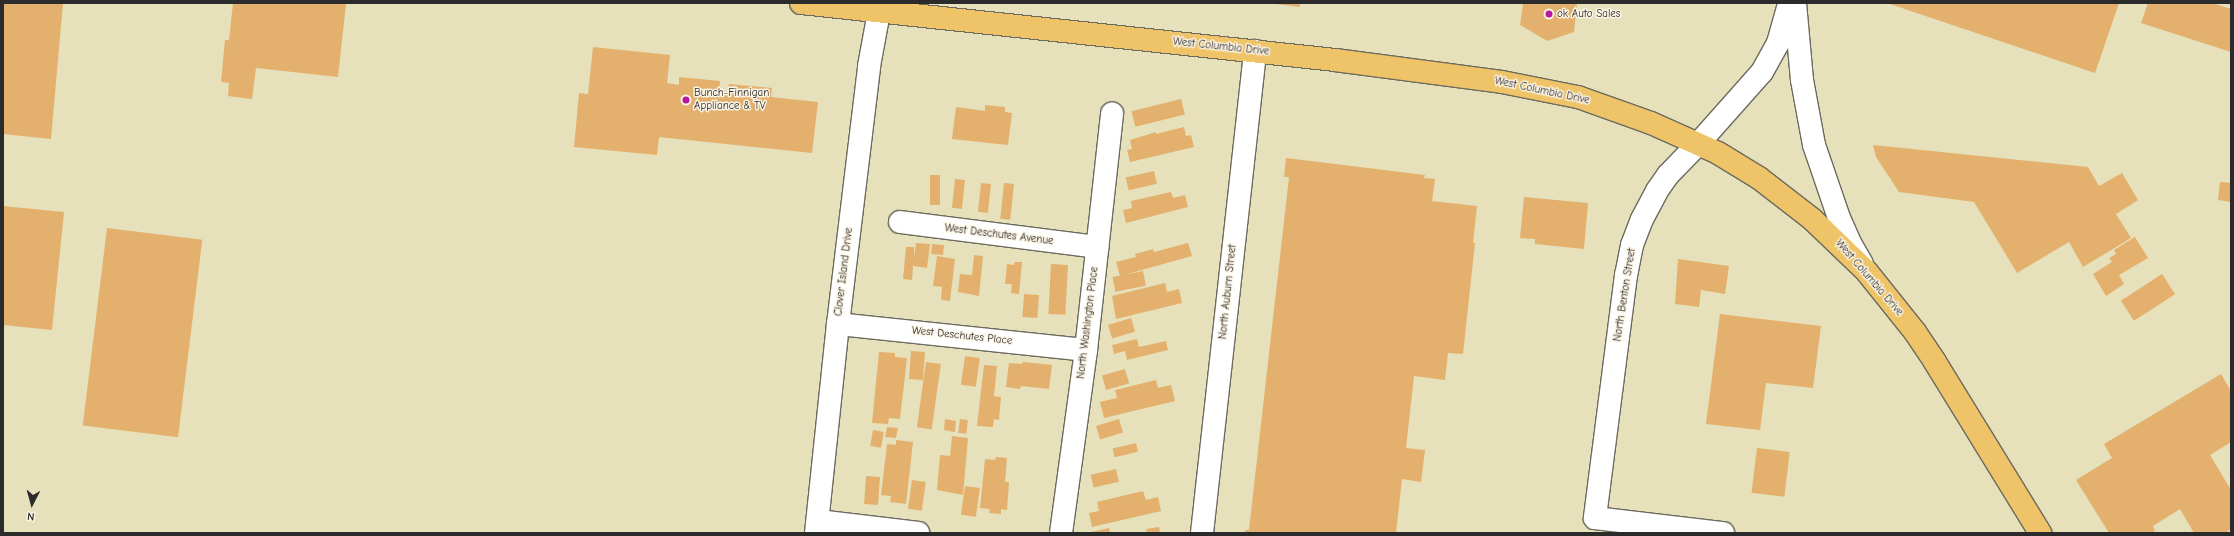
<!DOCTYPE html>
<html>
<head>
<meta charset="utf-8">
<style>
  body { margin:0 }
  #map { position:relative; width:2234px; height:536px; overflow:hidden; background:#e6e0bb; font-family:"Comic Neue",sans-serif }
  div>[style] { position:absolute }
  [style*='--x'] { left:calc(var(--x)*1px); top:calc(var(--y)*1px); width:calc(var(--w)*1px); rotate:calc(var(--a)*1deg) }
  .building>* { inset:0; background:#e3b16d; transform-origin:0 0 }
  .roads { filter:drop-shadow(1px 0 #6c6a5d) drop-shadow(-1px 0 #6c6a5d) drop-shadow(0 1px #6c6a5d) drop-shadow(0 -1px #6c6a5d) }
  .minor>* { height:22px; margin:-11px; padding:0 11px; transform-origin:11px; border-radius:11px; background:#fff }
  .tertiary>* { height:22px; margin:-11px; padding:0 11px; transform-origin:11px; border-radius:11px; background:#fff }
  .primary>* { height:22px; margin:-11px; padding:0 11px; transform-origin:11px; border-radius:11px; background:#efc469 }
  .dots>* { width:11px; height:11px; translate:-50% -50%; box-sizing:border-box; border:2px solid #fcf5e5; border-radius:50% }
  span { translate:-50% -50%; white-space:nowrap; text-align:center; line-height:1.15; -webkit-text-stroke:3px #fcf5e5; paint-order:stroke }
  .poi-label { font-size:11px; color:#2b2b2b }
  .left { translate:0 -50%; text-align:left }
  .street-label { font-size:11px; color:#2b2b2b }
  .frame { position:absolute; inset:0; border:4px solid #2b2b2b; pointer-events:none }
  .north { position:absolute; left:12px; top:484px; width:40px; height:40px; -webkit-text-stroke:3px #fcf5e5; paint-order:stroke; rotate:186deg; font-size:11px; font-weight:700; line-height:16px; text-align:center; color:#2b2b2b }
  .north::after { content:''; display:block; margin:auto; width:14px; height:18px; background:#2b2b2b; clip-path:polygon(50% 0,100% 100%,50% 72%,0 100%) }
</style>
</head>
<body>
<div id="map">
  <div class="building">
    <i style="clip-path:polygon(3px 3px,63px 3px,51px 139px,3px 134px)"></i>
    <i style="clip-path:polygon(233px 3px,346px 4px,338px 77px,256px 68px,252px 99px,228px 96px,229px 83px,221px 82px,225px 40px,229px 40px)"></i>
    <i style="clip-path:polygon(1269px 3px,1300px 3px,1300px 7px)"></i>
    <i style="clip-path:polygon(1523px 3px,1577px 3px,1574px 32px,1547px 41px,1520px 25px)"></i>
    <i style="clip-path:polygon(1887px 3px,2119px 3px,2095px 73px)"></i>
    <i style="clip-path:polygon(2148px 3px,2212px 3px,2231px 9px,2231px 52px,2141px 23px)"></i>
    <i style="clip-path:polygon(593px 47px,670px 55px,667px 83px,679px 85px,679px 77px,720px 81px,719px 91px,728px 92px,729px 84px,772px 88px,771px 97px,818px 102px,812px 153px,659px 137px,657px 155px,574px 147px,579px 93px,588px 94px)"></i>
    <i style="left:1181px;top:99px;width:16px;height:51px;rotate:76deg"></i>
    <i style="clip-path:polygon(985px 105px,1005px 107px,1005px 112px,1012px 113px,1008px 145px,952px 139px,956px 107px,985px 111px)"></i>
    <i style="clip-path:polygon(1184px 127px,1186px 136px,1191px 135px,1194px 147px,1130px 162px,1127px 150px,1132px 149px,1130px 140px,1156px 132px,1156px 134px)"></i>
    <i style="clip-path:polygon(1873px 145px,2088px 167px,2099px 186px,2122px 173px,2138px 200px,2116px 214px,2131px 238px,2083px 267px,2069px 242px,2017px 273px,1974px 202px,1899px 192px,1876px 157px)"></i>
    <i style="clip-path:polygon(1286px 158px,1425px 175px,1424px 178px,1435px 179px,1432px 201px,1477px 206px,1473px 243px,1475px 243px,1463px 354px,1448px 353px,1445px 380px,1414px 376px,1406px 448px,1425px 450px,1421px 482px,1402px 479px,1396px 533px,1245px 533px,1245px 530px,1249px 530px,1289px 177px,1284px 177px)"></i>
    <i style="left:1154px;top:171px;width:13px;height:29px;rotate:77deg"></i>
    <i style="left:930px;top:175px;width:10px;height:30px"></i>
    <i style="left:955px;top:179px;width:10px;height:29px;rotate:6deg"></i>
    <i style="clip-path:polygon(2220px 182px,2231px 183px,2231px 202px,2218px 200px)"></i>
    <i style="left:981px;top:183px;width:10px;height:29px;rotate:6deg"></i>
    <i style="left:1004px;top:183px;width:10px;height:36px;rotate:6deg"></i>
    <i style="clip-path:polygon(1171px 192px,1173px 198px,1185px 195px,1188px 207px,1126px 223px,1123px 210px,1132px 208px,1131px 201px)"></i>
    <i style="clip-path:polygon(1524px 197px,1588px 203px,1584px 249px,1535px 244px,1535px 239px,1520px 238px)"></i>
    <i style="clip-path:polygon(3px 206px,64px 212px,52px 330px,3px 325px)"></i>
    <i style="left:107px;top:228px;width:96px;height:199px;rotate:7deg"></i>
    <i style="clip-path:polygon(2135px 237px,2148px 258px,2119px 275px,2124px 284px,2106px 296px,2093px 274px,2112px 262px,2109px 258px,2116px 254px,2114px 250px)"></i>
    <i style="clip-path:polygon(916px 243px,930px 244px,927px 268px,913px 266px,912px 280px,903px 279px,906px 247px,914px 247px,914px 258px)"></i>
    <i style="clip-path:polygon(1188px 243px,1192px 256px,1120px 276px,1116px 262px,1136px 257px,1135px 254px,1153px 249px,1154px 252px)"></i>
    <i style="left:932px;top:244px;width:12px;height:10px;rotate:5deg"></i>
    <i style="clip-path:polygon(974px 255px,983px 256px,979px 296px,958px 292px,960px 274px,972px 275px)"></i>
    <i style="clip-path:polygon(937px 256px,955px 259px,950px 301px,941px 300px,942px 287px,933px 286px)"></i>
    <i style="clip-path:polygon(1678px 259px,1729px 266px,1725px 294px,1701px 290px,1699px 307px,1675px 304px)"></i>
    <i style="clip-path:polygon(1015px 262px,1022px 262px,1019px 294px,1011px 293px,1012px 284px,1005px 284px,1007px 264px,1014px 265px)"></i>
    <i style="left:1051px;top:264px;width:17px;height:50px;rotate:3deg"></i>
    <i style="left:1143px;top:271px;width:15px;height:31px;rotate:79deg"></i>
    <i style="left:2162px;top:274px;width:24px;height:49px;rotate:57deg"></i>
    <i style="clip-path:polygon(1165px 283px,1167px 292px,1179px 289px,1182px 303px,1116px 319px,1112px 296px)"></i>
    <i style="left:1024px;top:294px;width:15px;height:23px;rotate:4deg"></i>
    <i style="clip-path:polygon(1720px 314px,1821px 326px,1813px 388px,1766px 383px,1760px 430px,1706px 424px)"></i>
    <i style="left:1131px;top:318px;width:14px;height:24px;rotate:73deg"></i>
    <i style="clip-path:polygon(1137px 339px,1139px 347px,1166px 341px,1168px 350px,1127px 360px,1125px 351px,1114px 354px,1112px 345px)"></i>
    <i style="left:911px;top:351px;width:14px;height:28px;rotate:4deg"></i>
    <i style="clip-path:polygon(879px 352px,895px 353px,895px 357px,907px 358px,900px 419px,889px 418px,888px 424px,872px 423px)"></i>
    <i style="left:965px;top:356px;width:15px;height:29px;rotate:8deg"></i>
    <i style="left:926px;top:362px;width:15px;height:66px;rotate:8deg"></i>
    <i style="clip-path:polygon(1023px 362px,1052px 365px,1049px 389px,1021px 386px,1020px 389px,1006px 387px,1009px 363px,1022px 364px)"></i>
    <i style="clip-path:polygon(984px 365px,997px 366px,994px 396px,1001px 397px,999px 420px,994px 419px,993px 427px,977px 426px)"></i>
    <i style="left:1125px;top:369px;width:15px;height:24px;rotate:74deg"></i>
    <i style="clip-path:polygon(2221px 374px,2231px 391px,2231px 442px,2210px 455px,2231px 490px,2231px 529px,2225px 533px,2194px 533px,2180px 509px,2153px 526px,2155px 531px,2151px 533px,2109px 533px,2076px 480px,2112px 458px,2104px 444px)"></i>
    <i style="clip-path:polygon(1156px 380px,1158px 388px,1171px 385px,1175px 401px,1104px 418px,1100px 402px,1117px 398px,1115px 390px)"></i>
    <i style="clip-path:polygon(945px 419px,956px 421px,955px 432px,944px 430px)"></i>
    <i style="left:960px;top:419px;width:8px;height:14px;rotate:7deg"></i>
    <i style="left:1119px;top:419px;width:14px;height:24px;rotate:73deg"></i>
    <i style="clip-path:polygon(887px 427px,898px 428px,896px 438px,885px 437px)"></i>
    <i style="left:873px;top:430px;width:11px;height:16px;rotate:10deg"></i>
    <i style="clip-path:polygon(952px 436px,968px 438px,963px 495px,937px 490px,940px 455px,950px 456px)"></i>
    <i style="clip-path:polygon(896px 440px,913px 442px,906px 504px,890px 502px,891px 496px,881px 495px,887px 444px,896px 445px)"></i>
    <i style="left:1136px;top:443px;width:9px;height:24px;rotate:77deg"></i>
    <i style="left:1757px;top:448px;width:33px;height:45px;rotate:7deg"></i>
    <i style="clip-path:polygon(996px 457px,1007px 458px,1005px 482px,1009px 482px,1007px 510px,1001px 509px,1001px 514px,989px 513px,990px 509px,980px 508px,985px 459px,995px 460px)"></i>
    <i style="left:1116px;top:469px;width:13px;height:26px;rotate:77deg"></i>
    <i style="left:866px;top:476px;width:14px;height:28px;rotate:4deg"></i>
    <i style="left:912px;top:480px;width:14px;height:29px;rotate:8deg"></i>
    <i style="left:965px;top:486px;width:15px;height:29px;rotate:8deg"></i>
    <i style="clip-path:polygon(1143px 491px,1146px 500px,1158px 497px,1161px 511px,1092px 527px,1089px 513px,1099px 511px,1097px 502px)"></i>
    <i style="clip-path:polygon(1159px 527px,1160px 533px,1147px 533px,1146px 529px)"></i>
    <i style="clip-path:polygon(1109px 528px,1110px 533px,1091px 533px,1091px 532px)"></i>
  </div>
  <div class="roads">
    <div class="minor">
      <i style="--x:1698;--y:144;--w:43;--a:134.1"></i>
      <i style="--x:1668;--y:175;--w:19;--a:125"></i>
      <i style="--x:1657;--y:191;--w:32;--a:118"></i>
      <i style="--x:1642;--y:219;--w:28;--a:111"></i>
      <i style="--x:1632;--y:245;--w:31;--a:101"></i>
      <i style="--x:1626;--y:275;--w:245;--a:97.3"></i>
      <i style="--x:1595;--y:518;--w:129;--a:6.7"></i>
      <i style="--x:900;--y:222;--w:199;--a:7.2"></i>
      <i style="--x:838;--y:324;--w:249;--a:6"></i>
      <i style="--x:818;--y:521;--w:101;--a:6.8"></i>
      <i style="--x:1061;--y:533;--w:185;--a:-82.2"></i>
      <i style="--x:1086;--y:350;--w:238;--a:-83.7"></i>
      <i style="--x:1202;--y:533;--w:485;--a:-83.7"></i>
    </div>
    <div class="tertiary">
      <i style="--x:1795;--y:3;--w:77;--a:84.8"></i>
      <i style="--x:1802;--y:80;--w:66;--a:79.5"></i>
      <i style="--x:1814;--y:145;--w:77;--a:71.1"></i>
      <i style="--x:1839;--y:218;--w:27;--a:66"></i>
      <i style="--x:1850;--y:243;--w:24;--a:60"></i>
      <i style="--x:1698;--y:144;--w:96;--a:-48.4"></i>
      <i style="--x:1762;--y:72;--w:33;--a:-61"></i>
      <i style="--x:1778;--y:43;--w:41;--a:-74.2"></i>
      <i style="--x:816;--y:533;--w:210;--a:-84"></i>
      <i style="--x:838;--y:324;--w:260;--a:-83.1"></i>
      <i style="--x:869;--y:66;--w:55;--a:-79.5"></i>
    </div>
    <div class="primary">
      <i style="--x:801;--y:3;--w:537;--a:6.09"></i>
      <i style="--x:1335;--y:60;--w:168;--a:7.5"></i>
      <i style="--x:1502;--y:82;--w:77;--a:11.2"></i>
      <i style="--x:1578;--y:97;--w:77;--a:19.6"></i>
      <i style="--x:1651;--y:123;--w:73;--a:24.1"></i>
      <i style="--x:1718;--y:153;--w:48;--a:31.4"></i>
      <i style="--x:1759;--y:178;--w:67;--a:37.7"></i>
      <i style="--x:1812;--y:219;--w:76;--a:43.9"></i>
      <i style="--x:1867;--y:272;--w:77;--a:51.3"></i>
      <i style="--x:1915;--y:332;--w:36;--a:56"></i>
      <i style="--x:1935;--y:362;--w:201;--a:58.4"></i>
    </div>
  </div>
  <div class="dots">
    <i style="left:1549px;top:14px;background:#b5179e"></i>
    <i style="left:686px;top:100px;background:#b5179e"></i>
  </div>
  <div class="poi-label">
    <span class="left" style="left:1557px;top:14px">ok Auto Sales</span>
    <span class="left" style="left:694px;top:100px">Bunch-Finnigan<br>Appliance &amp; TV</span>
  </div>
  <div class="street-label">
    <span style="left:1221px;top:47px;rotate:6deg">West Columbia Drive</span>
    <span style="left:1542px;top:91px;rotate:12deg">West Columbia Drive</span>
    <span style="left:999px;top:235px;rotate:7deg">West Deschutes Avenue</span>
    <span style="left:844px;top:272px;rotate:-83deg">Clover Island Drive</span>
    <span style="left:1869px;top:278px;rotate:49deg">West Columbia Drive</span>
    <span style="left:1228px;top:292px;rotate:-84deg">North Auburn Street</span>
    <span style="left:1625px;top:295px;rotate:-81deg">North Benton Street</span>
    <span style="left:1088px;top:323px;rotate:-83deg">North Washington Place</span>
    <span style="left:962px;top:336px;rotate:6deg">West Deschutes Place</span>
  </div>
  <div class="frame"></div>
  <div class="north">N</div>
</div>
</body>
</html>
